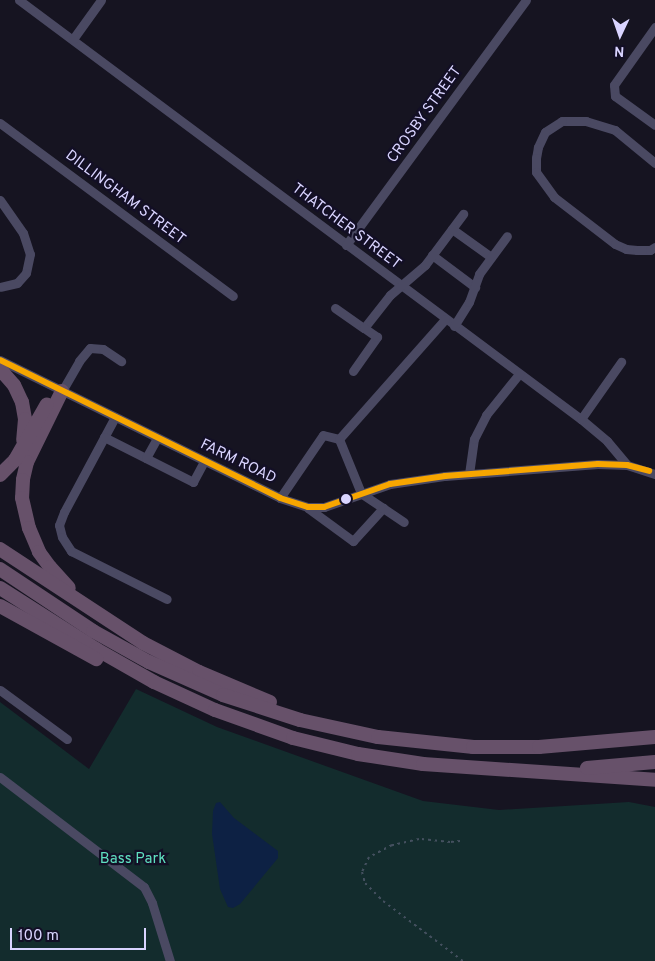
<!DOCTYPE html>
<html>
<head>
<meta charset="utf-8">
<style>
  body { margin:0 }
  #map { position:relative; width:655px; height:961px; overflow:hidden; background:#161421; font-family:Overpass,sans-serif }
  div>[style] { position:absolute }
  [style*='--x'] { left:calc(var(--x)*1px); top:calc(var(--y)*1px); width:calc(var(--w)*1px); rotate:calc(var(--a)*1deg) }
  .green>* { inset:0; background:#132c2d }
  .water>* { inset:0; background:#0d2144 }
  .path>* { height:2px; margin-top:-1px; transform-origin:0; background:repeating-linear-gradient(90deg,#44505f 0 2.5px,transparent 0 6.5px) }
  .minor>* { height:9px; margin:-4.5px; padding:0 4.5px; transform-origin:4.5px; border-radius:4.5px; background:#4a4962 }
  .highway>* { height:14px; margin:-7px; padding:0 7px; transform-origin:7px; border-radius:7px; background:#67516a }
  .bus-1>* { height:6px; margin:-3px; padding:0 3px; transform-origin:3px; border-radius:3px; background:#f7a600 }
  .dots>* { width:14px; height:14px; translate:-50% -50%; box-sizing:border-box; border:2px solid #130f26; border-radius:50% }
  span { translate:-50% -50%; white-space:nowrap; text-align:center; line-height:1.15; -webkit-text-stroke:4.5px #130f26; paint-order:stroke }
  .street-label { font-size:15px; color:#d9d4ff }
  .park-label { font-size:15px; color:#5fe0c0 }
  .north { position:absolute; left:595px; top:10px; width:50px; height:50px; -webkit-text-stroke:4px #130f26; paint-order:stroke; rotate:183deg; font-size:14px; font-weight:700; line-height:20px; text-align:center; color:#d9d4ff }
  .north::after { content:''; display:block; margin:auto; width:18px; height:22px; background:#d9d4ff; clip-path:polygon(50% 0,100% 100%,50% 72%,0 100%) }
  .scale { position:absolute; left:10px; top:928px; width:136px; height:22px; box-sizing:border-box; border:2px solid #d9d4ff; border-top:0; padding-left:6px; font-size:15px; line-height:18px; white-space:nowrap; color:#d9d4ff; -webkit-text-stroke:4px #130f26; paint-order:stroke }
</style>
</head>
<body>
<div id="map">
  <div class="green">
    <i style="clip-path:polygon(136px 689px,217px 727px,423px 801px,499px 810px,629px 802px,655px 807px,655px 961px,0 961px,0 702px,89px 769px)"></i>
  </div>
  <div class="water">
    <i style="clip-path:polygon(220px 802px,234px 818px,278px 851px,278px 858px,240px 904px,233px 908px,228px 907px,220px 889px,212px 834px,213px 811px,216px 803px)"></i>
  </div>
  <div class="path">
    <i style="--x:460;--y:841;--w:10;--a:174"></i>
    <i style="--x:450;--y:842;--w:31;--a:-174"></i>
    <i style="--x:419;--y:839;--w:28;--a:167"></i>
    <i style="--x:392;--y:845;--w:26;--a:152"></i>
    <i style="--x:369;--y:857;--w:17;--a:115"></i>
    <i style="--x:362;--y:872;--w:11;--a:75"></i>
    <i style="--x:365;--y:883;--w:25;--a:45"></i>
    <i style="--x:383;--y:901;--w:100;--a:36.9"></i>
  </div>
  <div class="minor">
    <i style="--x:19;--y:0;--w:701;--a:36.71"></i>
    <i style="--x:581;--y:419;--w:34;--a:40"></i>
    <i style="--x:607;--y:441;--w:31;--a:50"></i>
    <i style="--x:655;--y:27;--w:71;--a:125.3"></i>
    <i style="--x:614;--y:85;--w:11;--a:85"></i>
    <i style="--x:615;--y:96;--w:49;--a:35.9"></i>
    <i style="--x:73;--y:39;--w:48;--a:-54.3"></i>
    <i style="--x:0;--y:123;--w:290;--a:36.6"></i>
    <i style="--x:655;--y:163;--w:52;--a:-140.5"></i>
    <i style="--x:615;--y:130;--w:30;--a:-163"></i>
    <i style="--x:586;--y:121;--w:24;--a:180"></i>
    <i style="--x:562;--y:121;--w:20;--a:147"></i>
    <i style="--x:545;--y:132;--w:17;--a:115"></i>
    <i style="--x:538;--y:147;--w:11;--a:100"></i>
    <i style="--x:536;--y:158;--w:14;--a:90"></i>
    <i style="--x:536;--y:172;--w:31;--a:54"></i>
    <i style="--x:554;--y:197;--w:77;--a:37.6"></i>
    <i style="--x:615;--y:244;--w:12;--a:24"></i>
    <i style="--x:626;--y:249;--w:11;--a:5"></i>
    <i style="--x:637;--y:250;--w:13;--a:0"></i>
    <i style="--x:650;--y:250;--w:6;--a:-31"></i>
    <i style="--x:0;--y:200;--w:40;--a:55.1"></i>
    <i style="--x:23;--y:233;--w:22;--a:72"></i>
    <i style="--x:30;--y:254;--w:19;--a:102"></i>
    <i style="--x:26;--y:273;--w:13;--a:132"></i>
    <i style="--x:17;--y:283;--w:17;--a:167"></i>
    <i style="--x:452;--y:229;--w:48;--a:35.7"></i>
    <i style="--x:346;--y:245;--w:304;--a:-53.7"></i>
    <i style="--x:432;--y:255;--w:54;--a:36.7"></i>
    <i style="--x:335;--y:308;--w:35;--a:35"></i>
    <i style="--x:364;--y:328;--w:42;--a:-51.8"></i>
    <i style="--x:390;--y:295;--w:46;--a:-40.6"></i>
    <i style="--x:425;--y:265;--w:64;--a:-53.3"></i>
    <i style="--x:454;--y:326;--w:28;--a:-58"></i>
    <i style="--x:469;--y:302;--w:30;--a:-70"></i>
    <i style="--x:479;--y:274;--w:47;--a:-53.6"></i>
    <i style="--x:0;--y:360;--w:312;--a:26.2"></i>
    <i style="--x:280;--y:498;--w:29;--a:18"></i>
    <i style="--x:308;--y:507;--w:16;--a:0"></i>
    <i style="--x:324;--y:507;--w:70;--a:-19.2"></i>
    <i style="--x:390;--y:484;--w:56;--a:-8.3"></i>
    <i style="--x:445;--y:476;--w:153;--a:-4.5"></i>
    <i style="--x:598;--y:464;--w:29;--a:2"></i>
    <i style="--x:627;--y:465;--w:29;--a:18"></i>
    <i style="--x:353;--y:371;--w:42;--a:-54.8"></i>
    <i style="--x:377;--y:337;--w:16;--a:-145"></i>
    <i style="--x:62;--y:391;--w:34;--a:-60"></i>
    <i style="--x:79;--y:361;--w:17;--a:-50"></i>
    <i style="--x:90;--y:348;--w:13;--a:4"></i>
    <i style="--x:103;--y:349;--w:22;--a:34"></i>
    <i style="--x:115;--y:417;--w:108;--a:118.2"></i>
    <i style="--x:64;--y:512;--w:14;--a:111"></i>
    <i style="--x:59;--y:525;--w:12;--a:76"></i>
    <i style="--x:62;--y:537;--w:17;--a:57"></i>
    <i style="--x:71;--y:551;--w:107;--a:26.6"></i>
    <i style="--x:581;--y:419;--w:70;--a:-54.9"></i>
    <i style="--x:104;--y:437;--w:100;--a:26.8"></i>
    <i style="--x:193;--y:482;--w:24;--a:-62"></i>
    <i style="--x:146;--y:458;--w:23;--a:-61"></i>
    <i style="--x:469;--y:474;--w:35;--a:-82"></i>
    <i style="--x:474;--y:439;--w:27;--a:-63"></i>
    <i style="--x:486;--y:415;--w:53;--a:-51.2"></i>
    <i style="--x:280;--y:498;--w:76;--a:-55.7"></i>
    <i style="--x:323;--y:435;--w:16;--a:14"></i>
    <i style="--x:308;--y:508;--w:56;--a:36.3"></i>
    <i style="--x:353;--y:541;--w:45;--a:-47.7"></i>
    <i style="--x:383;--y:508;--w:27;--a:-146"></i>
    <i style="--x:361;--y:493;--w:58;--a:-112.2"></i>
    <i style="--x:339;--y:439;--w:160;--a:-48.5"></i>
    <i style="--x:383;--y:508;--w:25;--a:34"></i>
    <i style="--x:0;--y:690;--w:83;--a:36.2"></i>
    <i style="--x:0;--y:777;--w:181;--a:37.4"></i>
    <i style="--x:144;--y:887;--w:18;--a:63"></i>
    <i style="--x:152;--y:903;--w:61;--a:72.8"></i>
  </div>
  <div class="highway">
    <i style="--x:0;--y:369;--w:21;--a:49"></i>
    <i style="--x:14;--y:385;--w:19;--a:65"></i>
    <i style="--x:22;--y:402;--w:17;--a:80"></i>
    <i style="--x:25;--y:419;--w:21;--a:95"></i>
    <i style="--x:62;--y:391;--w:79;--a:116.2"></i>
    <i style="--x:27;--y:462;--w:18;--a:103"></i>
    <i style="--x:23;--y:480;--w:18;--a:93"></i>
    <i style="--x:22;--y:498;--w:31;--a:77"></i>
    <i style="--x:29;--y:528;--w:26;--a:67"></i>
    <i style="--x:39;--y:552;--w:19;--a:54"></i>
    <i style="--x:50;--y:567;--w:28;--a:48"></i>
    <i style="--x:0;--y:475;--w:21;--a:-45"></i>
    <i style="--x:15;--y:460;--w:64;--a:-60.3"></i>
    <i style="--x:0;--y:549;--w:171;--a:33.3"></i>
    <i style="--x:143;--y:643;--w:63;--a:27.4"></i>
    <i style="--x:199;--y:672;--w:77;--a:22.9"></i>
    <i style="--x:0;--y:569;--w:112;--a:33.7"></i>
    <i style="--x:93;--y:631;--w:64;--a:29"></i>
    <i style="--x:149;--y:662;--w:81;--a:24"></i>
    <i style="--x:223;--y:695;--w:81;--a:18"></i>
    <i style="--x:300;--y:720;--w:80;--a:12.3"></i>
    <i style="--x:378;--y:737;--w:96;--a:6"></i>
    <i style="--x:473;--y:747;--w:66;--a:0"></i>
    <i style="--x:539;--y:747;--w:116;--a:-4.9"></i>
    <i style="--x:0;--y:588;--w:114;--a:32.4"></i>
    <i style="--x:96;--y:649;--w:67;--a:29.6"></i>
    <i style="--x:154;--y:682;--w:67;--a:24.7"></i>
    <i style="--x:215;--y:710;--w:83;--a:19.7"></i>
    <i style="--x:293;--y:738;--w:67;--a:13.8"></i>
    <i style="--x:358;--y:754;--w:66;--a:8.7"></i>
    <i style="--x:423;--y:764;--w:233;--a:3.9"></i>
    <i style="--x:0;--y:606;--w:110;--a:28.9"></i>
    <i style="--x:587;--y:768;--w:68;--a:-5"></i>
  </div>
  <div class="bus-1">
    <i style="--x:0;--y:360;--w:312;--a:26.2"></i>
    <i style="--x:280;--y:498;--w:29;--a:18"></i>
    <i style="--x:308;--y:507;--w:16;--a:0"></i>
    <i style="--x:324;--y:507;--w:70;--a:-19.2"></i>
    <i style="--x:390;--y:484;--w:56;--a:-8.3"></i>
    <i style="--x:445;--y:476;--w:153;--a:-4.5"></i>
    <i style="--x:598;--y:464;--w:29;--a:2"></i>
    <i style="--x:627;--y:465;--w:23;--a:15"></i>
  </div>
  <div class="dots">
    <i style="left:346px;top:499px;background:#d9d4ff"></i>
  </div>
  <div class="street-label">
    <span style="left:425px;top:115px;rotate:-54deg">CROSBY STREET</span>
    <span style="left:125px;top:198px;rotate:37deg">DILLINGHAM STREET</span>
    <span style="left:346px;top:227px;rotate:37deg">THATCHER STREET</span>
    <span style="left:238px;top:462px;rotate:26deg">FARM ROAD</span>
  </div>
  <div class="park-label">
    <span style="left:133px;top:860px">Bass Park</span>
  </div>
  <div class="north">N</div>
  <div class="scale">100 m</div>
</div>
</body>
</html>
